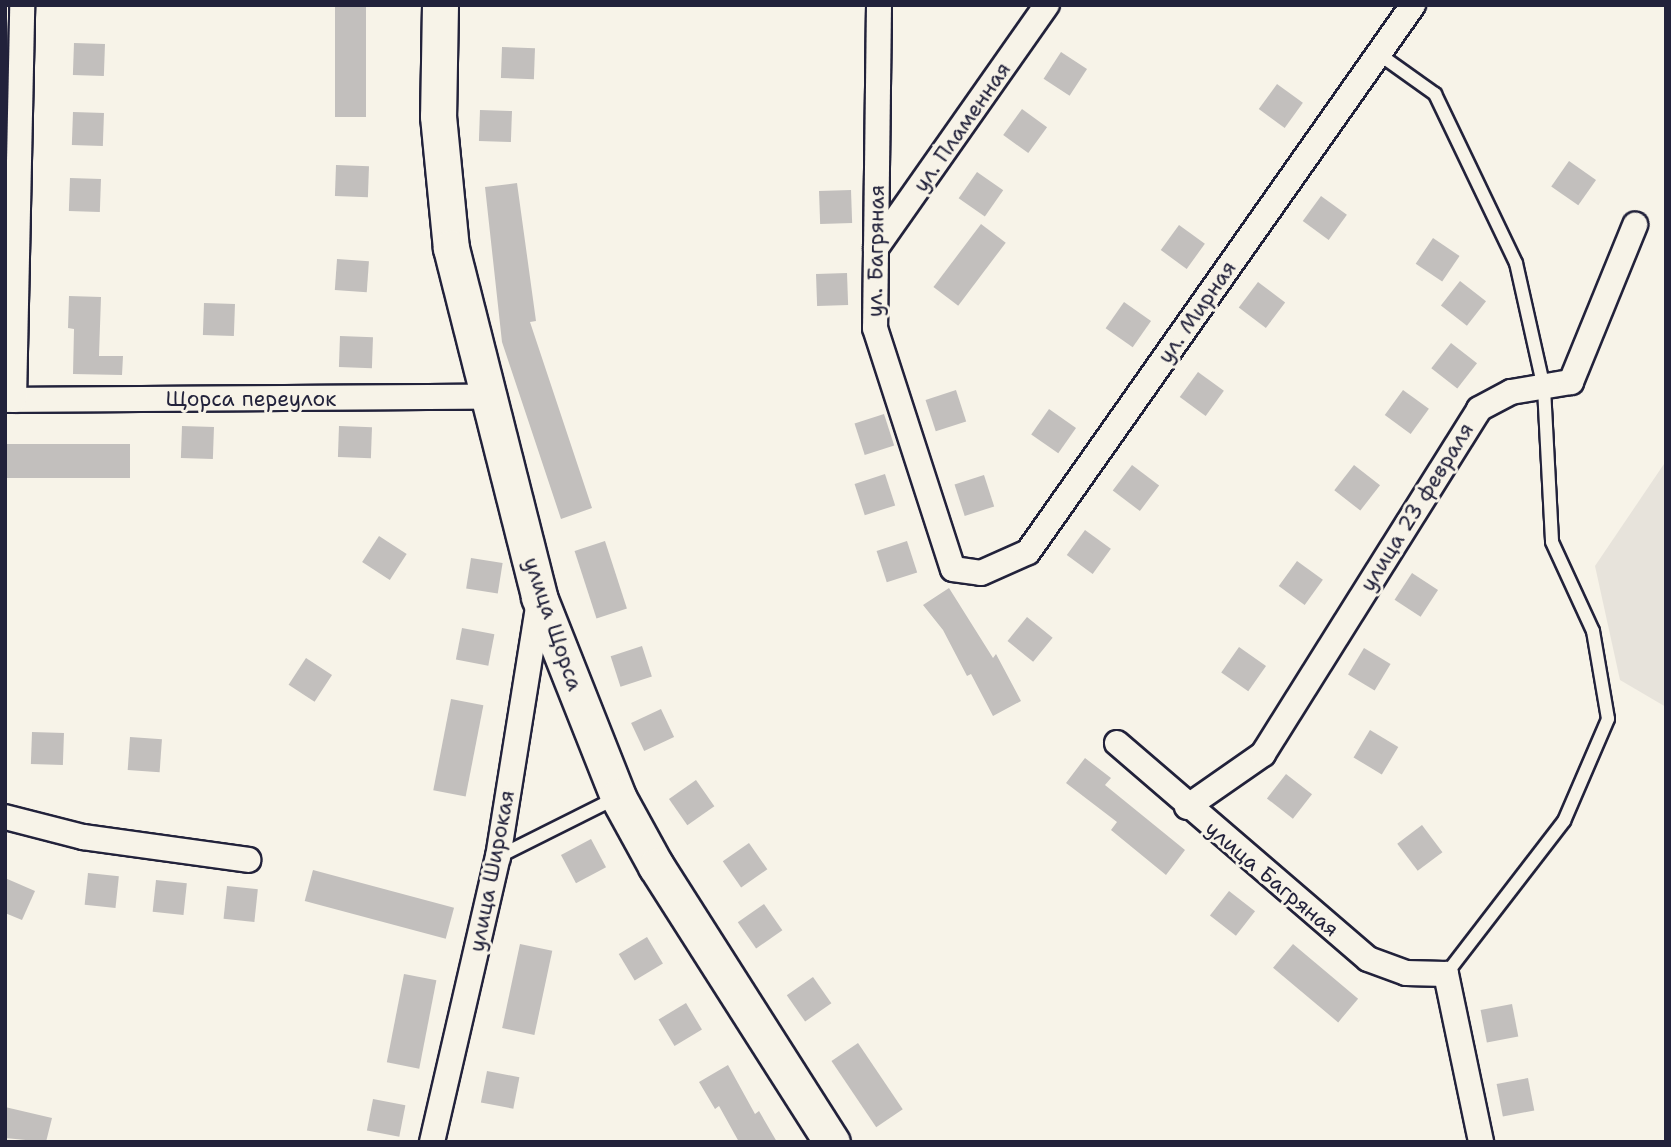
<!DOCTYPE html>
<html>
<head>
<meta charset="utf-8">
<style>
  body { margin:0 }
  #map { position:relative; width:1671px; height:1147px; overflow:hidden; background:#f7f3e8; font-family:"Shantell Sans",sans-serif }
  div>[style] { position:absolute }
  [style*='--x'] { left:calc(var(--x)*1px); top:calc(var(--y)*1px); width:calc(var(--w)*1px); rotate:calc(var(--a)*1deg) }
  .built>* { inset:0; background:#e7e3db }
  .building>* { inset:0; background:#c2bfbd; transform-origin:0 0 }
  .roads { filter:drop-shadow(2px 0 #22223b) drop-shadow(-2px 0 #22223b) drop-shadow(0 2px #22223b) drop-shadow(0 -2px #22223b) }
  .lane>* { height:12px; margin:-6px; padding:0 6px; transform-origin:6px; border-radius:6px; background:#f7f3e8 }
  .street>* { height:24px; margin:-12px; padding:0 12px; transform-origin:12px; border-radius:12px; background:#f7f3e8 }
  .secondary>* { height:35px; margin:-17.5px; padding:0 17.5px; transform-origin:17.5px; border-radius:17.5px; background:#f7f3e8 }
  span { translate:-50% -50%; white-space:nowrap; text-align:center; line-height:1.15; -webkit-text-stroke:6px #f7f3e8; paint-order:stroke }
  .street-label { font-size:21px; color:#22223b }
  .frame { position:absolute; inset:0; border:7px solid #22223b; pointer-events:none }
</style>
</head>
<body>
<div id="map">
  <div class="built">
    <i style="clip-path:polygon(1666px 461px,1666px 707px,1620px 680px,1595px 566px)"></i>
  </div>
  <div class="building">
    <i style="left:335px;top:5px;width:31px;height:112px"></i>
    <i style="left:74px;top:43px;width:31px;height:32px;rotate:2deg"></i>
    <i style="left:502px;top:47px;width:33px;height:31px;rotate:2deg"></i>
    <i style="left:1061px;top:52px;width:31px;height:32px;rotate:33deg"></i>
    <i style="left:1277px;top:84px;width:32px;height:31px;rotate:36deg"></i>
    <i style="left:1022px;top:109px;width:31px;height:32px;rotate:36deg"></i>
    <i style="left:480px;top:110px;width:32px;height:31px;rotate:2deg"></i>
    <i style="left:73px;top:112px;width:31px;height:33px;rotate:2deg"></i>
    <i style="left:1569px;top:161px;width:33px;height:31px;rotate:35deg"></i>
    <i style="left:336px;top:165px;width:33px;height:31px;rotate:2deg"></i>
    <i style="left:977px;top:172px;width:32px;height:32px;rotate:35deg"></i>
    <i style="left:70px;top:178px;width:31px;height:33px;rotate:2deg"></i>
    <i style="clip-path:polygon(517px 183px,536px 321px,530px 322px,592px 508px,561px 519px,502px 342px,485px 187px)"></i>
    <i style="left:851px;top:190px;width:33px;height:32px;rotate:88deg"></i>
    <i style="left:1321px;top:196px;width:32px;height:31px;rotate:36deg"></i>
    <i style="left:981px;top:224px;width:31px;height:79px;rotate:37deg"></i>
    <i style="left:1179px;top:225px;width:32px;height:31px;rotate:36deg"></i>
    <i style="left:1433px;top:238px;width:32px;height:31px;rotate:34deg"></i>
    <i style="left:337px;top:259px;width:32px;height:31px;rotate:4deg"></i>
    <i style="left:847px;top:273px;width:32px;height:31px;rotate:88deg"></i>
    <i style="left:1460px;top:281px;width:33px;height:31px;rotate:38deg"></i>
    <i style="left:1258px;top:282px;width:34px;height:32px;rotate:37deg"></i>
    <i style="clip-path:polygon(69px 296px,101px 297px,99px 356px,123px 356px,122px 375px,73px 374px,74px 329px,68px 328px)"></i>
    <i style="left:1124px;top:302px;width:33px;height:32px;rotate:35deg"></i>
    <i style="left:204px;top:303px;width:31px;height:32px;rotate:2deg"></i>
    <i style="left:340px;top:336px;width:33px;height:31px;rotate:2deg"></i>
    <i style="left:1451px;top:343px;width:33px;height:32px;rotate:38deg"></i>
    <i style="left:1198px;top:372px;width:32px;height:31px;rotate:36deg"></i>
    <i style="left:956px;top:390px;width:33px;height:32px;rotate:72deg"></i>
    <i style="left:1403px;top:390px;width:32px;height:31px;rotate:36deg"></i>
    <i style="left:1049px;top:409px;width:33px;height:31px;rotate:35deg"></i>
    <i style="left:884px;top:414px;width:33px;height:31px;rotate:72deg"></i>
    <i style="left:182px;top:426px;width:32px;height:32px;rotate:2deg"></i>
    <i style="left:339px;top:426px;width:33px;height:31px;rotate:2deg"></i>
    <i style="left:5px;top:444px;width:125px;height:34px"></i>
    <i style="left:1132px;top:465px;width:34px;height:32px;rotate:37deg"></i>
    <i style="left:1354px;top:465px;width:33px;height:32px;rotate:38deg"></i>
    <i style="left:885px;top:474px;width:33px;height:32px;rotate:72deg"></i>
    <i style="left:984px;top:475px;width:33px;height:31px;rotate:72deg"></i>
    <i style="left:1085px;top:530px;width:32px;height:31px;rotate:36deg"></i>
    <i style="left:379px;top:536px;width:33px;height:31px;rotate:33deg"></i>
    <i style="left:605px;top:541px;width:71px;height:32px;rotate:72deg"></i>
    <i style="left:907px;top:541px;width:33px;height:32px;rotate:72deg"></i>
    <i style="left:471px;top:558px;width:32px;height:31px;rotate:9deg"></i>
    <i style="left:1297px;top:561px;width:32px;height:31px;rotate:36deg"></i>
    <i style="left:1412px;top:573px;width:31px;height:32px;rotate:33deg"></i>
    <i style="clip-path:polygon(949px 588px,993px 658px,996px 654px,1021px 701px,993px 716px,971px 674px,967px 676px,943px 630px,923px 605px)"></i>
    <i style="left:1027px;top:617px;width:33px;height:31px;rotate:39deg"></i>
    <i style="left:462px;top:628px;width:33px;height:32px;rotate:11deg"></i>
    <i style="left:642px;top:646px;width:32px;height:33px;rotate:72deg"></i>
    <i style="left:1239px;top:647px;width:33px;height:31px;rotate:35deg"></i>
    <i style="left:1364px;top:648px;width:31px;height:31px;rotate:31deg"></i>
    <i style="left:306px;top:658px;width:31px;height:32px;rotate:33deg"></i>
    <i style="left:451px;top:699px;width:33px;height:93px;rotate:11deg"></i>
    <i style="left:661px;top:709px;width:31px;height:33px;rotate:65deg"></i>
    <i style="left:1370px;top:730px;width:33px;height:32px;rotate:31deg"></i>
    <i style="left:32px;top:732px;width:32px;height:32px;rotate:2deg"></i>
    <i style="left:130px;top:737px;width:32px;height:33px;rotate:4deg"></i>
    <i style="clip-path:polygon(1085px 758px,1111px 778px,1105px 785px,1185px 850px,1166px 875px,1111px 830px,1117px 822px,1066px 783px)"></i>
    <i style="left:1286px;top:774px;width:33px;height:31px;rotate:38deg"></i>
    <i style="left:696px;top:780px;width:32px;height:33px;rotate:55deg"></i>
    <i style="left:1422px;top:825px;width:34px;height:31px;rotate:53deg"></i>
    <i style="left:591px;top:839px;width:32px;height:34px;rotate:62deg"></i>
    <i style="left:749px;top:843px;width:32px;height:32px;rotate:55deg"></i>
    <i style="left:313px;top:870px;width:146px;height:32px;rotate:15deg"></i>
    <i style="left:88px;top:873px;width:31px;height:32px;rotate:6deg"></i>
    <i style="clip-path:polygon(5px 878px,35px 891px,22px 920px,5px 913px)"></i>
    <i style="left:156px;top:880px;width:31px;height:32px;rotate:6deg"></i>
    <i style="left:227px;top:886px;width:31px;height:33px;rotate:6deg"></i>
    <i style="left:1229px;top:891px;width:33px;height:31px;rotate:38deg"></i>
    <i style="left:764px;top:904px;width:32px;height:32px;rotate:55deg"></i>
    <i style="left:647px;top:937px;width:31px;height:33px;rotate:59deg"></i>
    <i style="left:520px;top:944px;width:33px;height:86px;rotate:12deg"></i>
    <i style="left:1293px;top:944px;width:85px;height:31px;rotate:40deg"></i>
    <i style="left:404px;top:974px;width:33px;height:90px;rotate:11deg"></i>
    <i style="left:813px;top:977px;width:32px;height:32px;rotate:55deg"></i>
    <i style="left:686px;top:1003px;width:31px;height:32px;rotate:59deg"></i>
    <i style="left:1512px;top:1004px;width:33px;height:32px;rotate:79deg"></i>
    <i style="left:858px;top:1043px;width:80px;height:32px;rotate:56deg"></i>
    <i style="clip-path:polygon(728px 1065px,755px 1114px,759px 1111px,777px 1142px,739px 1142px,719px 1106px,715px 1109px,699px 1082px)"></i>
    <i style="left:487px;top:1071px;width:33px;height:32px;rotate:11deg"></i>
    <i style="left:1528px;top:1078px;width:33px;height:32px;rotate:79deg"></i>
    <i style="left:373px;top:1099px;width:33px;height:32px;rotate:11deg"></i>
    <i style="clip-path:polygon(5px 1107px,52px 1118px,46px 1142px,5px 1138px)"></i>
  </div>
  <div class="roads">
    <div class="lane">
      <i style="--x:1379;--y:54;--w:69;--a:35.5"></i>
      <i style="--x:1435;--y:94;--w:187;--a:64.4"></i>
      <i style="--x:1516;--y:263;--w:128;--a:77.4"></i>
      <i style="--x:1544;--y:388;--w:154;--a:87"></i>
      <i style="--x:1552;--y:542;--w:98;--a:65.3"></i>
      <i style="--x:1593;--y:631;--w:89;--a:80.3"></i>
      <i style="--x:1608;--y:719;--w:111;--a:113.3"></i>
      <i style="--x:1564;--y:821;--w:193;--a:127.6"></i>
      <i style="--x:498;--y:857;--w:132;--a:-26.6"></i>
    </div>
    <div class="street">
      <i style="--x:879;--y:5;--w:323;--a:90.7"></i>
      <i style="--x:875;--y:328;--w:253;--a:72.1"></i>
      <i style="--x:953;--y:569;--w:28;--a:8"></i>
      <i style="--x:981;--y:573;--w:51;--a:-24.1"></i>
      <i style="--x:1028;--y:552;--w:669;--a:-54.86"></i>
      <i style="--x:876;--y:248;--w:297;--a:-54.9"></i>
      <i style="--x:5;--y:400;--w:482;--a:-0.4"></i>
      <i style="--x:14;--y:400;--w:395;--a:-88.8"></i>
      <i style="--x:1117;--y:743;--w:331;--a:40.7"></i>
      <i style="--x:1368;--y:959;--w:40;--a:20.2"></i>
      <i style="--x:1406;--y:973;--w:40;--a:1.4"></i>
      <i style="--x:1446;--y:974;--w:172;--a:78.2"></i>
      <i style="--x:1187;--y:807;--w:93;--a:-34.9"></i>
      <i style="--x:1263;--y:754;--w:407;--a:-57.9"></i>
      <i style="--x:1479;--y:409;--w:36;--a:-28"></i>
      <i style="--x:1511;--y:392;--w:61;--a:-9.5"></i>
      <i style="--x:1571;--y:382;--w:170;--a:-67.8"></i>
      <i style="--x:5;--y:817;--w:81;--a:14.4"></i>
      <i style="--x:83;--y:837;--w:167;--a:7.9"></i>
      <i style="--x:432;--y:1142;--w:293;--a:-77"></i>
      <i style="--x:498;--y:857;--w:260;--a:-80.9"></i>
    </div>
    <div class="secondary">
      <i style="--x:440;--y:5;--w:111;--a:91"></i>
      <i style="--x:438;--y:116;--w:133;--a:84.4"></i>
      <i style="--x:451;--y:248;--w:360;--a:75.8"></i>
      <i style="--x:539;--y:597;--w:215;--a:68.4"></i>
      <i style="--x:618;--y:797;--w:79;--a:61.2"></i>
      <i style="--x:656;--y:866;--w:327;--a:57.5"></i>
    </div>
  </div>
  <div class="street-label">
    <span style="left:962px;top:127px;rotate:-55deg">ул. Пламенная</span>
    <span style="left:876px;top:251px;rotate:-89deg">ул. Багряная</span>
    <span style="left:1197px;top:312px;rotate:-55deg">ул. Мирная</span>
    <span style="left:251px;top:399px">Щорса переулок</span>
    <span style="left:1417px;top:507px;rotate:-58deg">улица 23 февраля</span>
    <span style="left:553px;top:624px;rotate:71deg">улица Щорса</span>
    <span style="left:492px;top:871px;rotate:-79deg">улица Широкая</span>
    <span style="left:1272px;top:879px;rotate:40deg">улица Багряная</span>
  </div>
  <div class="frame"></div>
</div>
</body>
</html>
